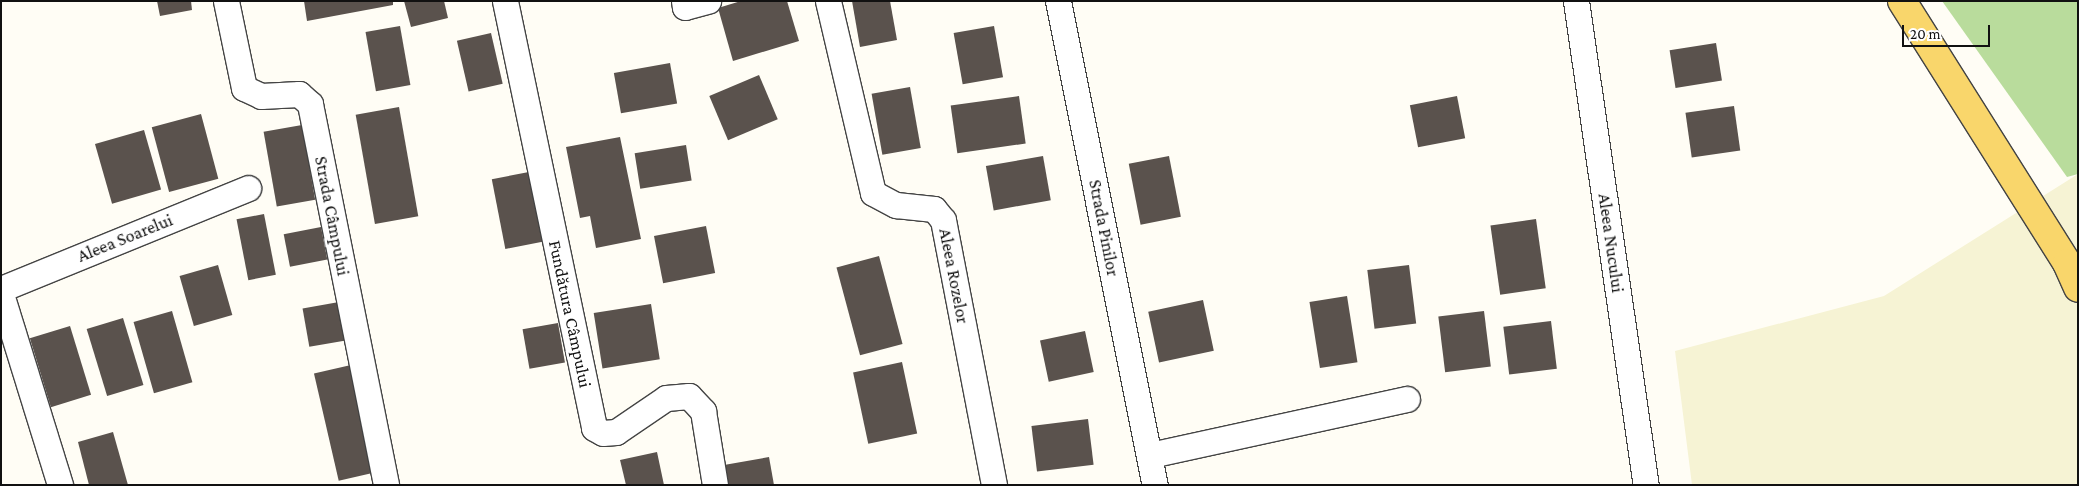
<!DOCTYPE html>
<html>
<head>
<meta charset="utf-8">
<style>
  body { margin:0 }
  #map { position:relative; width:2079px; height:486px; overflow:hidden; background:#fffdf5; font-family:"Crimson Pro",serif }
  div>[style] { position:absolute }
  [style*='--x'] { left:calc(var(--x)*1px); top:calc(var(--y)*1px); width:calc(var(--w)*1px); rotate:calc(var(--a)*1deg) }
  .farmland>* { inset:0; background:#f6f3d4 }
  .forest>* { inset:0; background:#b9dc9c }
  .building>* { inset:0; background:#5a524d; transform-origin:0 0 }
  .roads { filter:drop-shadow(1px 0 #444) drop-shadow(-1px 0 #444) drop-shadow(0 1px #444) drop-shadow(0 -1px #444) }
  .street>* { height:25px; margin:-12.5px; padding:0 12.5px; transform-origin:12.5px; border-radius:12.5px; background:#fff }
  .primary>* { height:28px; margin:-14px; padding:0 14px; transform-origin:14px; border-radius:14px; background:#f9d66b }
  span { translate:-50% -50%; white-space:nowrap; text-align:center; line-height:1.15; -webkit-text-stroke:5px #fff; paint-order:stroke }
  .street-label { font-size:18px; color:#111 }
  .frame { position:absolute; inset:0; border:2px solid #111; pointer-events:none }
  .scale { position:absolute; left:1902px; top:25px; width:88px; height:22px; box-sizing:border-box; border:2px solid #111; border-top:0; padding-left:6px; font-size:15px; line-height:18px; white-space:nowrap; color:#111; -webkit-text-stroke:4px #fff; paint-order:stroke }
</style>
</head>
<body>
<div id="map">
  <div class="farmland">
    <i style="clip-path:polygon(2078px 174px,2078px 485px,1692px 485px,1675px 351px,1884px 296px)"></i>
  </div>
  <div class="forest">
    <i style="clip-path:polygon(1942px 1px,2078px 1px,2078px 174px,2067px 177px)"></i>
  </div>
  <div class="building">
    <i style="clip-path:polygon(157px 1px,191px 1px,192px 10px,160px 16px)"></i>
    <i style="clip-path:polygon(304px 1px,393px 1px,393px 5px,307px 21px)"></i>
    <i style="clip-path:polygon(404px 1px,444px 1px,448px 18px,411px 27px)"></i>
    <i style="clip-path:polygon(741px 1px,787px 1px,799px 41px,733px 61px,718px 8px)"></i>
    <i style="clip-path:polygon(852px 1px,890px 1px,897px 40px,860px 47px)"></i>
    <i style="left:400px;top:26px;width:60px;height:35px;rotate:80deg"></i>
    <i style="left:994px;top:26px;width:52px;height:41px;rotate:80deg"></i>
    <i style="left:491px;top:33px;width:52px;height:35px;rotate:77deg"></i>
    <i style="left:1716px;top:43px;width:38px;height:47px;rotate:81deg"></i>
    <i style="left:670px;top:63px;width:41px;height:57px;rotate:80deg"></i>
    <i style="left:759px;top:75px;width:48px;height:54px;rotate:67deg"></i>
    <i style="left:910px;top:87px;width:62px;height:39px;rotate:80deg"></i>
    <i style="left:1019px;top:96px;width:48px;height:69px;rotate:82deg"></i>
    <i style="left:1457px;top:96px;width:43px;height:48px;rotate:79deg"></i>
    <i style="left:1734px;top:106px;width:45px;height:49px;rotate:82deg"></i>
    <i style="left:399px;top:107px;width:111px;height:44px;rotate:80deg"></i>
    <i style="left:201px;top:114px;width:67px;height:51px;rotate:75deg"></i>
    <i style="left:302px;top:125px;width:76px;height:39px;rotate:80deg"></i>
    <i style="left:144px;top:130px;width:62px;height:51px;rotate:74deg"></i>
    <i style="clip-path:polygon(620px 137px,641px 239px,596px 248px,590px 216px,580px 218px,566px 147px)"></i>
    <i style="left:686px;top:145px;width:36px;height:52px;rotate:81deg"></i>
    <i style="left:1043px;top:156px;width:45px;height:58px;rotate:80deg"></i>
    <i style="left:1169px;top:156px;width:62px;height:41px;rotate:79deg"></i>
    <i style="left:534px;top:171px;width:71px;height:43px;rotate:79deg"></i>
    <i style="left:264px;top:214px;width:62px;height:28px;rotate:79deg"></i>
    <i style="left:1536px;top:219px;width:70px;height:46px;rotate:82deg"></i>
    <i style="left:706px;top:226px;width:48px;height:53px;rotate:79deg"></i>
    <i style="left:321px;top:227px;width:33px;height:38px;rotate:79deg"></i>
    <i style="left:879px;top:256px;width:91px;height:44px;rotate:75deg"></i>
    <i style="left:218px;top:265px;width:52px;height:40px;rotate:74deg"></i>
    <i style="left:1409px;top:265px;width:59px;height:42px;rotate:83deg"></i>
    <i style="left:1347px;top:296px;width:67px;height:38px;rotate:81deg"></i>
    <i style="left:1203px;top:300px;width:52px;height:56px;rotate:78deg"></i>
    <i style="left:339px;top:302px;width:39px;height:37px;rotate:80deg"></i>
    <i style="left:651px;top:304px;width:56px;height:58px;rotate:81deg"></i>
    <i style="left:172px;top:311px;width:74px;height:40px;rotate:74deg"></i>
    <i style="left:1484px;top:311px;width:56px;height:46px;rotate:83deg"></i>
    <i style="left:123px;top:318px;width:70px;height:38px;rotate:73deg"></i>
    <i style="left:1551px;top:321px;width:48px;height:48px;rotate:83deg"></i>
    <i style="left:558px;top:323px;width:40px;height:36px;rotate:80deg"></i>
    <i style="left:70px;top:326px;width:72px;height:42px;rotate:73deg"></i>
    <i style="left:1085px;top:331px;width:42px;height:46px;rotate:78deg"></i>
    <i style="left:902px;top:362px;width:73px;height:50px;rotate:78deg"></i>
    <i style="left:351px;top:365px;width:110px;height:38px;rotate:77deg"></i>
    <i style="left:1088px;top:419px;width:46px;height:57px;rotate:83deg"></i>
    <i style="clip-path:polygon(113px 432px,128px 485px,89px 485px,78px 442px)"></i>
    <i style="clip-path:polygon(657px 452px,664px 485px,626px 485px,620px 460px)"></i>
    <i style="clip-path:polygon(769px 457px,774px 485px,728px 485px,724px 465px)"></i>
  </div>
  <div class="roads">
    <div class="street">
      <i style="--x:226;--y:1;--w:89;--a:78.3"></i>
      <i style="--x:244;--y:88;--w:19;--a:25"></i>
      <i style="--x:261;--y:96;--w:38;--a:-3"></i>
      <i style="--x:299;--y:94;--w:15;--a:42"></i>
      <i style="--x:310;--y:104;--w:389;--a:78.7"></i>
      <i style="--x:505;--y:1;--w:436;--a:78.2"></i>
      <i style="--x:594;--y:428;--w:10;--a:29"></i>
      <i style="--x:603;--y:433;--w:13;--a:-4"></i>
      <i style="--x:616;--y:432;--w:60;--a:-34.2"></i>
      <i style="--x:666;--y:398;--w:23;--a:-5"></i>
      <i style="--x:689;--y:396;--w:21;--a:47"></i>
      <i style="--x:703;--y:411;--w:75;--a:80.8"></i>
      <i style="--x:684;--y:1;--w:6;--a:81"></i>
      <i style="--x:685;--y:7;--w:24;--a:-15"></i>
      <i style="--x:828;--y:1;--w:197;--a:76.8"></i>
      <i style="--x:873;--y:193;--w:26;--a:28"></i>
      <i style="--x:896;--y:205;--w:38;--a:6"></i>
      <i style="--x:934;--y:209;--w:14;--a:51"></i>
      <i style="--x:943;--y:220;--w:270;--a:79.1"></i>
      <i style="--x:1058;--y:1;--w:494;--a:78.7"></i>
      <i style="--x:1576;--y:1;--w:489;--a:81.8"></i>
      <i style="--x:1;--y:289;--w:267;--a:-22.2"></i>
      <i style="--x:1;--y:294;--w:200;--a:72.8"></i>
      <i style="--x:1150;--y:455;--w:263;--a:-12.3"></i>
    </div>
    <div class="primary">
      <i style="--x:1902;--y:1;--w:310;--a:57.8"></i>
      <i style="--x:2067;--y:263;--w:27;--a:66"></i>
    </div>
  </div>
  <div class="street-label">
    <span style="left:332px;top:216px;rotate:79deg">Strada Câmpului</span>
    <span style="left:1104px;top:228px;rotate:79deg">Strada Pinilor</span>
    <span style="left:125px;top:238px;rotate:-22deg">Aleea Soarelui</span>
    <span style="left:1611px;top:243px;rotate:82deg">Aleea Nucului</span>
    <span style="left:954px;top:276px;rotate:79deg">Aleea Rozelor</span>
    <span style="left:570px;top:314px;rotate:78deg">Fundătura Câmpului</span>
  </div>
  <div class="frame"></div>
  <div class="scale">20 m</div>
</div>
</body>
</html>
